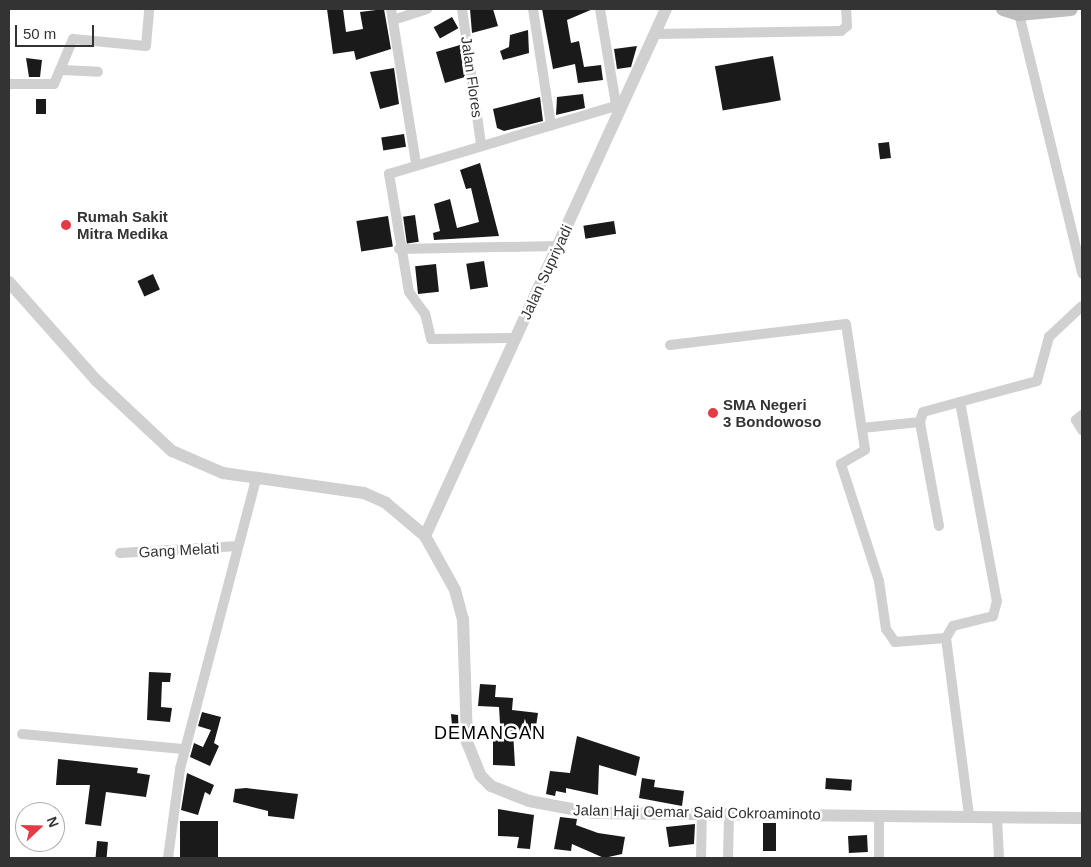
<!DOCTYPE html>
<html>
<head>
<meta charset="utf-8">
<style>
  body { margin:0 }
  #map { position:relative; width:1091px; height:867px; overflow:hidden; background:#fff; font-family:Helvetica,sans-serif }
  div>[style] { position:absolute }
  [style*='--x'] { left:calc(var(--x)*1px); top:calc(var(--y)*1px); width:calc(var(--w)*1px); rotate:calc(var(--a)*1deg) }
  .building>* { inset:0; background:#1a1a1a; transform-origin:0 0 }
  .minor>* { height:10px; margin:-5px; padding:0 5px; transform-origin:5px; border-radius:5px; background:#d0d0d0 }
  .tertiary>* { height:12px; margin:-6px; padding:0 6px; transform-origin:6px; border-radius:6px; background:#d0d0d0 }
  .secondary>* { height:14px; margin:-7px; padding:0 7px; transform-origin:7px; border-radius:7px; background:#bdbdbd }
  .dots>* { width:14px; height:14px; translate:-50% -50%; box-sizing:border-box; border:2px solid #fff; border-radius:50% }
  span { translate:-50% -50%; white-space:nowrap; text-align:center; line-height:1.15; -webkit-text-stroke:5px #fff; paint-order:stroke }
  .street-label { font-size:15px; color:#333 }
  .poi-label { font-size:15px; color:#333; font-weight:700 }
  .left { translate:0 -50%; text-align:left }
  .quarter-label { font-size:18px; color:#000; letter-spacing:1px }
  .frame { position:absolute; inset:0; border:10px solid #333; pointer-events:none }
  .north { position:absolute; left:15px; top:802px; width:50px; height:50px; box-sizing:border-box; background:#fff; border:1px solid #adadad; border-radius:50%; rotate:69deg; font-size:14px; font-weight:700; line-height:20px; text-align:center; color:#333 }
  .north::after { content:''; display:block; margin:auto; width:18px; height:22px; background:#e63946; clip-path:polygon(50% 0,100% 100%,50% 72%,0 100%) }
  .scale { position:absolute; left:15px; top:25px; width:79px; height:22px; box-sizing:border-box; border:2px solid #333; border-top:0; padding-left:6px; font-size:15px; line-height:18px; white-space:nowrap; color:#333; -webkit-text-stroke:4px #fff; paint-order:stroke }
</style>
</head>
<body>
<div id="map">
  <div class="building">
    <i style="clip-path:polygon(327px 9px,343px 9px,346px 32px,363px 29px,360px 12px,384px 9px,391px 49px,356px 60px,354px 51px,333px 54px)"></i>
    <i style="clip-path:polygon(470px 9px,493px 9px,498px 26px,472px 33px)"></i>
    <i style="clip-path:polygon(542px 9px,593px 9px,567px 20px,571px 43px,579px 41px,584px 67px,601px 65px,603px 80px,578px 83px,575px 64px,553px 69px)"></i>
    <i style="left:452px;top:17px;width:13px;height:21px;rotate:61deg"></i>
    <i style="clip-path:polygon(528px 30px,529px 53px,503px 60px,500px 51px,509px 47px,510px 35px)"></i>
    <i style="clip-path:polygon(460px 45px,465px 77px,445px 83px,436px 52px)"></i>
    <i style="clip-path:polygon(637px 46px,631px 67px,617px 69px,614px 49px)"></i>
    <i style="left:773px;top:56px;width:45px;height:59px;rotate:80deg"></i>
    <i style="clip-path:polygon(26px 58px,42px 60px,40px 77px,29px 77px)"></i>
    <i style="clip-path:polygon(394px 68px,399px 104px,380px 109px,370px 72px)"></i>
    <i style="clip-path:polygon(583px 94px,585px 108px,556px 115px,557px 97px)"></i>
    <i style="clip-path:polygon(540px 97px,543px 121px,504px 131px,497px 128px,493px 109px)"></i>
    <i style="left:36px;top:99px;width:10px;height:15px"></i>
    <i style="left:404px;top:134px;width:13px;height:23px;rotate:81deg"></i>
    <i style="left:889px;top:142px;width:16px;height:11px;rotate:83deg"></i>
    <i style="clip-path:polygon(480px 163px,499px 236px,434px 240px,433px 233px,440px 231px,434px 204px,450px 199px,457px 228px,479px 222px,471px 188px,466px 189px,460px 170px)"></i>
    <i style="left:415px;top:215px;width:27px;height:12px;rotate:82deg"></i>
    <i style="left:388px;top:216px;width:31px;height:32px;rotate:81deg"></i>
    <i style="left:614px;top:221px;width:13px;height:31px;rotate:81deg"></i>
    <i style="left:484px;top:261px;width:26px;height:18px;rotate:81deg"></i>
    <i style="left:436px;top:264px;width:28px;height:21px;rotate:84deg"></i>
    <i style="left:153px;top:274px;width:17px;height:17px;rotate:66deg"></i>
    <i style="clip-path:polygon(149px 672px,171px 673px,170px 682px,162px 682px,161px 707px,172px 708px,170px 722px,147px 720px)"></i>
    <i style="clip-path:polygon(480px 684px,496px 685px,495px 697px,513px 698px,512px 710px,538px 713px,535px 733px,513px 731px,515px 766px,493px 765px,493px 741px,501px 740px,499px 707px,478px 706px)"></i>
    <i style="clip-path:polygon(202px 712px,221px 717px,214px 743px,219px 746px,210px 766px,190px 757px,194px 743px,203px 747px,211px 730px,198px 726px)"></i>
    <i style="clip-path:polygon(451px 714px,458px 715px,459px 738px,453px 737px)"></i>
    <i style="clip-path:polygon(577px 736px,640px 757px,636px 776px,599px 765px,598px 795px,566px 788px,566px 793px,556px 791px,555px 796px,546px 794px,550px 771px,570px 773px)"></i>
    <i style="clip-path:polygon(58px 759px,138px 768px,137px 773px,150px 775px,146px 797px,106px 792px,101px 826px,85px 824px,90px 785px,56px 785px)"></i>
    <i style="clip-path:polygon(187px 773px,214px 785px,210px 795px,205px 792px,198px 815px,181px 810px)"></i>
    <i style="clip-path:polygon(642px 778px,655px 780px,654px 787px,684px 791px,682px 806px,639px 798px)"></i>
    <i style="left:826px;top:778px;width:26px;height:11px;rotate:4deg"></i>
    <i style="clip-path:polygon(246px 788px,298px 794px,294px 819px,268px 816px,268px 811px,233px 802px,235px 789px)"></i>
    <i style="clip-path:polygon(498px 809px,534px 815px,530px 849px,517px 848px,519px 837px,498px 836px)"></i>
    <i style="clip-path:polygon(560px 817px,577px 819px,576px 825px,598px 833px,625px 837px,622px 854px,604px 858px,572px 844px,571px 851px,554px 849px)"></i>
    <i style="left:180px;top:821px;width:38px;height:37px"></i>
    <i style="left:763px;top:823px;width:13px;height:28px"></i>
    <i style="clip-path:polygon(695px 824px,694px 844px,669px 847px,666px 827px)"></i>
    <i style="left:867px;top:835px;width:17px;height:19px;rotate:87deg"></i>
    <i style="left:97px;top:841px;width:11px;height:17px;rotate:5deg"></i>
  </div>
  <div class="minor">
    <i style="--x:391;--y:9;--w:156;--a:80.8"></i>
    <i style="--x:462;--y:9;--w:136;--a:82"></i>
    <i style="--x:533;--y:9;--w:117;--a:81.2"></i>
    <i style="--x:600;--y:9;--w:103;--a:80.5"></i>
    <i style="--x:1019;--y:14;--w:267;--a:76.3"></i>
    <i style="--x:393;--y:20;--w:36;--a:-18"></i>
    <i style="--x:655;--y:34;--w:186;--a:-0.9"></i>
    <i style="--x:841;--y:31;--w:8;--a:-40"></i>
    <i style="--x:847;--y:26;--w:17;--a:-93"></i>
    <i style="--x:63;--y:70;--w:35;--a:3"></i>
    <i style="--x:9;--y:84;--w:45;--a:0"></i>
    <i style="--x:54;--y:84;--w:49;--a:-67.1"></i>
    <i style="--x:73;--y:39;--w:73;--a:5.5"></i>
    <i style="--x:146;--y:46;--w:37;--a:-85"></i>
    <i style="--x:399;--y:249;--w:159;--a:-1.1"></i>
    <i style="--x:516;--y:338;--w:85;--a:179.3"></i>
    <i style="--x:431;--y:339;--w:26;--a:-103"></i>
    <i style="--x:425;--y:314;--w:27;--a:-126"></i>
    <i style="--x:409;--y:292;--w:120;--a:-99.6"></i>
    <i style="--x:389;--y:174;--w:237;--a:-16.7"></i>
    <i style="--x:670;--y:345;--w:177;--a:-6.8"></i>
    <i style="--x:846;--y:324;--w:127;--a:81.4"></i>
    <i style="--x:865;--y:450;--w:28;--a:150"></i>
    <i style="--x:841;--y:464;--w:123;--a:72"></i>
    <i style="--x:879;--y:581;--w:49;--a:81.7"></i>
    <i style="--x:886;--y:629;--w:16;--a:55"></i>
    <i style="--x:895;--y:642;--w:51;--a:-4.5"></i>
    <i style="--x:960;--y:402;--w:202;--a:79.5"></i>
    <i style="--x:997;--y:601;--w:16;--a:105"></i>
    <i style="--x:993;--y:616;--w:41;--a:166"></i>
    <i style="--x:953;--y:626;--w:14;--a:120"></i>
    <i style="--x:946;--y:638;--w:179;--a:82.6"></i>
    <i style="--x:1082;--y:415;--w:8;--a:140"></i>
    <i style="--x:1076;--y:420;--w:12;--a:59"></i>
    <i style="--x:862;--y:428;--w:58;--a:-5.9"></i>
    <i style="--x:939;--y:526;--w:106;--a:-100.4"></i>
    <i style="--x:920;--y:422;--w:10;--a:-73"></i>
    <i style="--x:923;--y:412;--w:118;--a:-15.2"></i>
    <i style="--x:1037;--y:381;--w:46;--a:-74.7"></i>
    <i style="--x:1049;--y:337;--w:45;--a:-43.2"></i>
    <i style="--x:120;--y:553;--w:118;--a:-3.4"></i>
    <i style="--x:22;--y:734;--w:164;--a:5.3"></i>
    <i style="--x:997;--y:819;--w:39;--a:87"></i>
    <i style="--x:168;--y:858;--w:90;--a:-82.3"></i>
    <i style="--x:180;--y:769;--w:300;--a:-75.3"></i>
    <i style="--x:701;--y:858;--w:46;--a:-88.8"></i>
    <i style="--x:728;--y:858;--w:44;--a:-88.7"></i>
    <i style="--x:879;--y:858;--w:43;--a:-90"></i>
  </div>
  <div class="tertiary">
    <i style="--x:9;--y:282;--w:131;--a:48.4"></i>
    <i style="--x:96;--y:380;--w:104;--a:43.1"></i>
    <i style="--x:172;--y:451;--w:56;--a:23.3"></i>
    <i style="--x:223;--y:473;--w:142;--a:8.1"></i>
    <i style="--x:364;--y:493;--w:24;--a:24"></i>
    <i style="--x:386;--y:503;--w:51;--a:40.2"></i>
    <i style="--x:425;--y:536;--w:62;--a:60.9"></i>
    <i style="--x:455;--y:590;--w:30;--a:75"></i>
    <i style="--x:463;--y:619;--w:123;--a:88.1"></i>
    <i style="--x:467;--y:742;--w:35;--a:68"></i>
    <i style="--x:480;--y:775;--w:16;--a:45"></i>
    <i style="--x:491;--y:786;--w:41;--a:21.5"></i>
    <i style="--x:529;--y:801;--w:66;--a:10.5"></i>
    <i style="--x:594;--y:813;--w:488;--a:0.6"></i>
    <i style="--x:425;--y:536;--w:579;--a:-65.43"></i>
  </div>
  <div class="secondary">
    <i style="--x:1003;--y:9;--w:17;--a:17"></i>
    <i style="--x:1019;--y:14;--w:52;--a:-5.5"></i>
  </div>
  <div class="dots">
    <i style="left:66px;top:225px;background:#e63946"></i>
    <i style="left:713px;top:413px;background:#e63946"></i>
  </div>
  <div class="street-label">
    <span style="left:472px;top:77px;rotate:82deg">Jalan Flores</span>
    <span style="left:546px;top:272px;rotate:-65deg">Jalan Supriyadi</span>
    <span style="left:179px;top:550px;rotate:-3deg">Gang Melati</span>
    <span style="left:697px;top:812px;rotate:1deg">Jalan Haji Oemar Said Cokroaminoto</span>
  </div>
  <div class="poi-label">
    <span class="left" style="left:77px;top:225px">Rumah Sakit<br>Mitra Medika</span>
    <span class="left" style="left:723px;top:413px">SMA Negeri<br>3 Bondowoso</span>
  </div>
  <div class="quarter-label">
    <span style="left:490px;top:733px">DEMANGAN</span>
  </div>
  <div class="frame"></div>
  <div class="north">N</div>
  <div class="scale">50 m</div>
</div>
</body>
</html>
